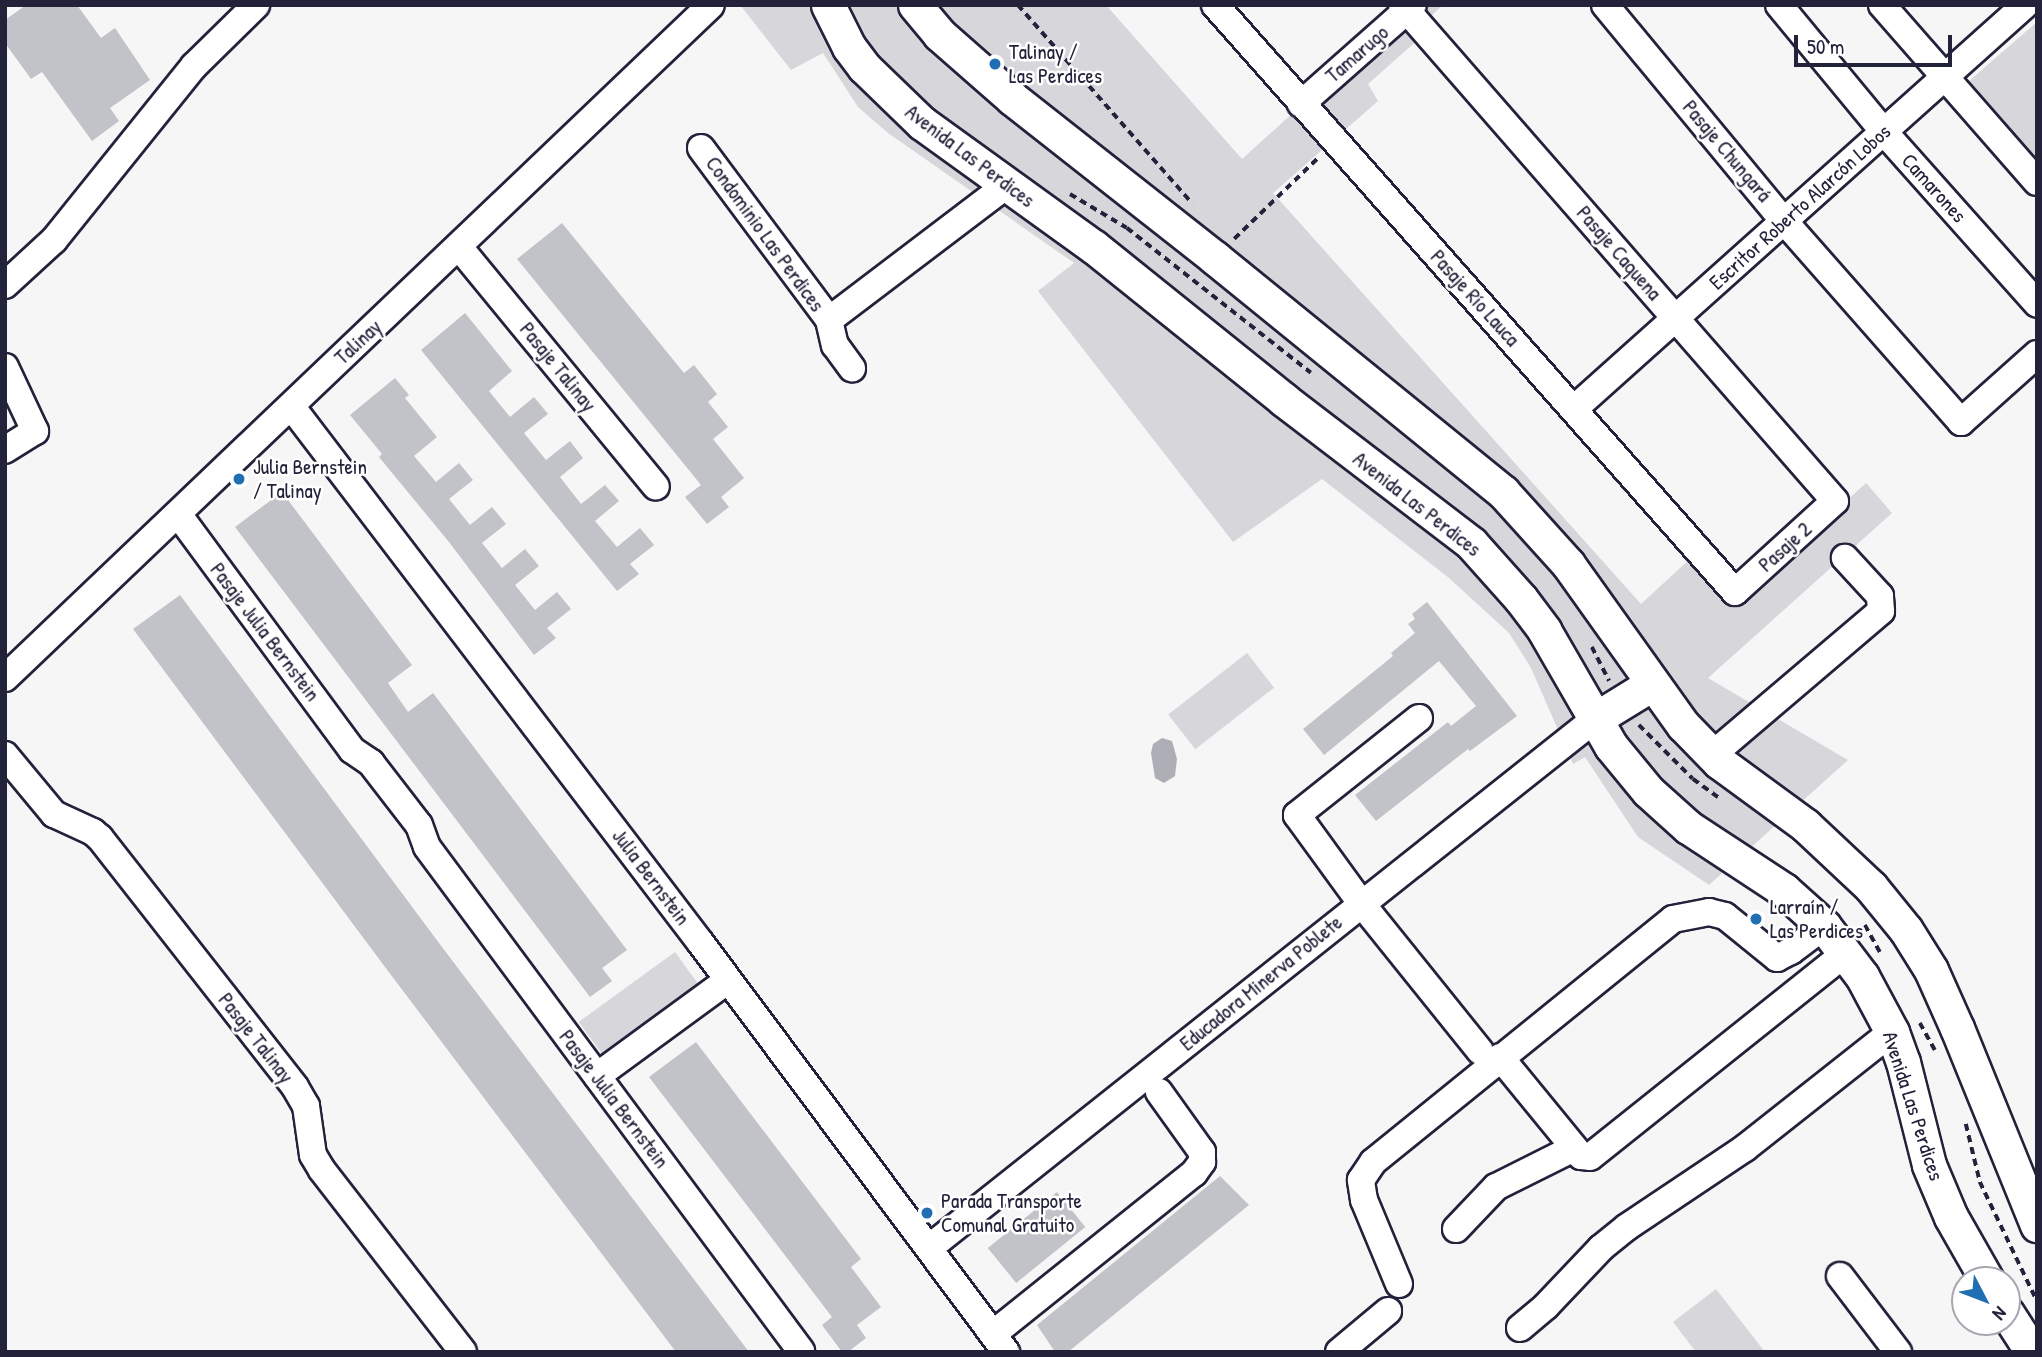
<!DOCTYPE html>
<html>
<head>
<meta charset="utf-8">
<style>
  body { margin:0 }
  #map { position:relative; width:2042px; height:1357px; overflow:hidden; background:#f6f6f7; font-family:"Patrick Hand",sans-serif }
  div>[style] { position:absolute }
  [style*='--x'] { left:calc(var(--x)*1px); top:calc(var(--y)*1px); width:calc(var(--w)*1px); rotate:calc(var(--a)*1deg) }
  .green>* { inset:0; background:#d7d7db; transform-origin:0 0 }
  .water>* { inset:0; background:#aeaeb7 }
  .building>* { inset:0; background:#c2c2c9; transform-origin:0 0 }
  .path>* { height:3.5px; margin-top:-1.75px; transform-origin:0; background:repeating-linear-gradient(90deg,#22223b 0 7px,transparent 0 12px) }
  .roads { filter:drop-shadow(2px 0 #22223b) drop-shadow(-2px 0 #22223b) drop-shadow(0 2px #22223b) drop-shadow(0 -2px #22223b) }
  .minor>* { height:26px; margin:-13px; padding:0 13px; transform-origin:13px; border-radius:13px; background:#fff }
  .major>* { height:33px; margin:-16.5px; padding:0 16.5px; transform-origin:16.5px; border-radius:16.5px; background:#fff }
  .dots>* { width:19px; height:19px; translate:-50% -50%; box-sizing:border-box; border:4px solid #fff; border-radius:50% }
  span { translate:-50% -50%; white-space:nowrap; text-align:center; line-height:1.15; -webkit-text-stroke:5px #fff; paint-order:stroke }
  .poi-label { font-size:21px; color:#22223b }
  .left { translate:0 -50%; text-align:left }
  .street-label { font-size:21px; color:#22223b }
  .frame { position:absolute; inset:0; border:7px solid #22223b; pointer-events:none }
  .north { position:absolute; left:1951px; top:1266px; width:70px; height:70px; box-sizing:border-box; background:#fff; border:2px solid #a7a7b1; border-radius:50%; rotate:132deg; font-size:19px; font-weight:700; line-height:28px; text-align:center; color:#22223b }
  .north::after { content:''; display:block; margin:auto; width:24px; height:32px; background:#1f6fb2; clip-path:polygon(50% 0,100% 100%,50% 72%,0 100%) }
  .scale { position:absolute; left:1794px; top:35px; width:158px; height:32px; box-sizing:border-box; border:4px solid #22223b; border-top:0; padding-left:9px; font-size:21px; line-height:24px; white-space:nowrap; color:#22223b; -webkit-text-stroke:5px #fff; paint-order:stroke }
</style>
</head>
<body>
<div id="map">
  <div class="green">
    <i style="clip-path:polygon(1106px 5px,1242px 159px,1412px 5px,1443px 5px,1431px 16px,1438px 22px,1368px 84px,1378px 101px,1273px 193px,1641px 604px,1692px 557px,1735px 602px,1866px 483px,1892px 513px,1708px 678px,1848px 760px,1709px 885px,1638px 837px,1585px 757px,1573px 764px,1531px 668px,1509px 633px,1449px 578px,1322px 479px,1233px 542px,1038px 291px,1074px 263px,888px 133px,858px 107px,823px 53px,791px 70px,741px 6px)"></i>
    <i style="clip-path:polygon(2037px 22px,2037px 159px,1969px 81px)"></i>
    <i style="left:1247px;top:653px;width:44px;height:100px;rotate:52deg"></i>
    <i style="left:675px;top:952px;width:41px;height:119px;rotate:54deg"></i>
    <i style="clip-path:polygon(1716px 1289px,1765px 1352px,1696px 1352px,1673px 1322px)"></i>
  </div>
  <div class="water">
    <i style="clip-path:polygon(1162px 738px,1172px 741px,1177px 759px,1175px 776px,1164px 783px,1155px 778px,1151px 753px,1153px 744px)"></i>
  </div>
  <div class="building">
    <i style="clip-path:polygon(26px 5px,77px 5px,101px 38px,115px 28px,150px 80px,110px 108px,119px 121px,92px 141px,42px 72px,31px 79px,5px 43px,5px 20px)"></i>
    <i style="clip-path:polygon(562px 223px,684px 373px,694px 365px,717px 394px,708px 402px,728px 427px,713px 439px,744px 478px,721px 497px,729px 507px,707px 524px,685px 497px,701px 485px,517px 259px)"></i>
    <i style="clip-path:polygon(465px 313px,512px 371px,489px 391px,510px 417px,534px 397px,548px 414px,524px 433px,546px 460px,570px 441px,583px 458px,560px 477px,581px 504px,605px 485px,619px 501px,595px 521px,617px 547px,640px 528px,654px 545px,630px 564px,639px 574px,617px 591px,421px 350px)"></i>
    <i style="clip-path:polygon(395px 378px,409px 395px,405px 398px,437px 437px,414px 456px,436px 482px,459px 463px,473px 480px,449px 499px,470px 525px,492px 507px,506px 524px,482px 543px,502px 568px,525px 549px,539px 566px,515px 585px,535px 610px,557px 592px,571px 609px,547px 628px,556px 638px,534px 655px,449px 542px,379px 457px,382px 454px,350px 415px)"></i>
    <i style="clip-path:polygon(282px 492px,412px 665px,388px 683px,408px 712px,433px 693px,627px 950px,602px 968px,612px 981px,590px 997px,235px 527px)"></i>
    <i style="clip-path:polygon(180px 595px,442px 947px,749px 1352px,676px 1352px,388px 971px,133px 629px)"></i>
    <i style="clip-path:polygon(1427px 602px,1517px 716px,1470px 751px,1468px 749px,1376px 821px,1355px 795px,1448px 722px,1451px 726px,1476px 706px,1439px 661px,1324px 755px,1303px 729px,1393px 656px,1391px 653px,1415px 633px,1408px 624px,1415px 619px,1412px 614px)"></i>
    <i style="clip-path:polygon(696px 1042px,861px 1259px,851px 1267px,881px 1307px,857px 1325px,866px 1338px,848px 1352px,842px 1352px,822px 1325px,832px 1317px,649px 1077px)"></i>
    <i style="clip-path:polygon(1220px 1176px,1249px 1205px,1068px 1352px,1055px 1352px,1037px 1325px)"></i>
    <i style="left:1057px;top:1192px;width:45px;height:89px;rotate:51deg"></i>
  </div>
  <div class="path">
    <i style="--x:1018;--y:5;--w:264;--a:48.7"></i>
    <i style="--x:1070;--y:194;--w:66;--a:30.8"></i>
    <i style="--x:1127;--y:228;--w:234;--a:38.2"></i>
    <i style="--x:1234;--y:239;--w:118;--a:-44"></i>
    <i style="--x:1592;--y:647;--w:38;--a:63"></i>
    <i style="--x:1639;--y:725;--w:76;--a:45"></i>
    <i style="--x:1693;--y:779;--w:31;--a:36"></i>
    <i style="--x:1865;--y:925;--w:31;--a:61"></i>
    <i style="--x:1920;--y:1023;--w:31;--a:61"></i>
    <i style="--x:1966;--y:1124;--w:60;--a:76.4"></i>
    <i style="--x:1980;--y:1182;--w:132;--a:64.4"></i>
  </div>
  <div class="roads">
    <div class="minor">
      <i style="--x:1215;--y:5;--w:784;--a:48.46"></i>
      <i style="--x:1735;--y:592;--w:135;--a:-42.3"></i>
      <i style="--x:1835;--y:501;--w:658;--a:-131.12"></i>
      <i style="--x:1605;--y:5;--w:281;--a:50.4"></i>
      <i style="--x:1784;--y:221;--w:268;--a:48.6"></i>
      <i style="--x:1961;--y:422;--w:102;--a:-41.8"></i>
      <i style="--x:1779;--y:5;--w:165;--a:50.4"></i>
      <i style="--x:1884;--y:132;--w:230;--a:48.3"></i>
      <i style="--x:1882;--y:5;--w:235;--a:48.8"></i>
      <i style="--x:1301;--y:104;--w:149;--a:-41.5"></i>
      <i style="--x:701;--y:148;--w:214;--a:53.3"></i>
      <i style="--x:829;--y:320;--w:26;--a:77"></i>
      <i style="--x:835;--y:345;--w:29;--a:54"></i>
      <i style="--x:459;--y:247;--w:310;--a:50.6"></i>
      <i style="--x:5;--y:285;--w:67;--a:-42.6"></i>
      <i style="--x:54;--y:240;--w:223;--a:-51.2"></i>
      <i style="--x:194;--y:66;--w:87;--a:-44.5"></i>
      <i style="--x:829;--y:320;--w:223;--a:-37.2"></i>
      <i style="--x:5;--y:367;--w:71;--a:64.9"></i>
      <i style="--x:35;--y:431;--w:36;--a:148"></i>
      <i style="--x:291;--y:406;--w:674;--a:52.65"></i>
      <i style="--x:700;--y:942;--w:512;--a:53.26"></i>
      <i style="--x:1574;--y:409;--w:605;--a:-41.85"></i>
      <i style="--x:178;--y:514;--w:293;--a:53.6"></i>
      <i style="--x:352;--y:750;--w:23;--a:34"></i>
      <i style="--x:371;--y:763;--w:78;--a:52.3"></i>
      <i style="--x:419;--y:825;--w:23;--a:70"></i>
      <i style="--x:427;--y:847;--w:628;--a:53.42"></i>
      <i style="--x:5;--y:678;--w:975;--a:-43.63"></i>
      <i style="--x:1419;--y:718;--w:156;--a:141.5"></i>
      <i style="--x:1297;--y:815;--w:109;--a:54"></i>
      <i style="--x:1361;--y:903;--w:190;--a:51.2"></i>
      <i style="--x:5;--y:755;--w:77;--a:50.3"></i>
      <i style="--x:54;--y:814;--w:43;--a:24.8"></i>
      <i style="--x:93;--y:832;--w:9;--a:41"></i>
      <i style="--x:100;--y:838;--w:316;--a:51.9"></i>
      <i style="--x:295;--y:1087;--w:22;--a:60"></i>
      <i style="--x:306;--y:1106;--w:49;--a:81.9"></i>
      <i style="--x:313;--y:1155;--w:17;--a:59"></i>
      <i style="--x:322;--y:1170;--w:230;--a:52.2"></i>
      <i style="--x:1712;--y:755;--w:222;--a:-40.4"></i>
      <i style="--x:1881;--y:611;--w:15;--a:-94"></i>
      <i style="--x:1880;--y:596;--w:52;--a:-132.6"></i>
      <i style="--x:1500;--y:1057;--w:128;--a:50.7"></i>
      <i style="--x:1581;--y:1156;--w:9;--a:6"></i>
      <i style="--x:1590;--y:1157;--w:327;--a:-38.6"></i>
      <i style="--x:597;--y:1076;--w:162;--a:-36.2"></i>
      <i style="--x:1456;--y:1229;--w:58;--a:-46.4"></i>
      <i style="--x:1496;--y:1187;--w:87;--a:-26.6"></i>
      <i style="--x:929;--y:1248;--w:851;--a:-38.46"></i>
      <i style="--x:1840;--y:1276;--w:96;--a:52.7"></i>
      <i style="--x:1399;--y:1284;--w:91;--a:-112.6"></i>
      <i style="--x:1364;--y:1200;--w:20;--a:-99"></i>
      <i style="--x:1361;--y:1180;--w:22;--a:-56"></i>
      <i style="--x:1373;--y:1162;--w:386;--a:-39"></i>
      <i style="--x:1673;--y:919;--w:37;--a:-11"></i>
      <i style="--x:1709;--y:912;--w:16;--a:14"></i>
      <i style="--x:1725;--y:916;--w:67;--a:38.9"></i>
      <i style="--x:1777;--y:958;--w:16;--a:-27"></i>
      <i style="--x:1791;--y:951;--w:41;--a:-37.1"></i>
      <i style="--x:1520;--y:1328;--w:34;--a:-40"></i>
      <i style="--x:1546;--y:1306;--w:80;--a:-46.5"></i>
      <i style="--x:1601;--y:1248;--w:33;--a:-39"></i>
      <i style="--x:1627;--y:1227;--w:142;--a:-33.8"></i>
      <i style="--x:1745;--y:1148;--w:187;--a:-38.3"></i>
      <i style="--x:993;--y:1334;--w:258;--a:-38.7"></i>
      <i style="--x:1194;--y:1173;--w:14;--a:-54"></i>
      <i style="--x:1202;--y:1162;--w:10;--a:-90"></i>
      <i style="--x:1202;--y:1152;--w:74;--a:-125.6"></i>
      <i style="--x:1339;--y:1352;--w:64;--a:-39.9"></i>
    </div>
    <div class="major">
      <i style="--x:828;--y:5;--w:47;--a:63.4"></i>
      <i style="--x:849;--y:47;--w:25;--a:53"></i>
      <i style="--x:864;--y:67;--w:81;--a:44"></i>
      <i style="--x:922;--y:123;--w:212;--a:35.8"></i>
      <i style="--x:1094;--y:247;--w:244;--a:38.8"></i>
      <i style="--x:1284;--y:400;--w:235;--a:37.4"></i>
      <i style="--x:1471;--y:543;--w:75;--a:48.2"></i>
      <i style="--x:1521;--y:599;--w:39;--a:53"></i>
      <i style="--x:1544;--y:630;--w:134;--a:60"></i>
      <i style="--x:1611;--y:746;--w:58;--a:50.6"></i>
      <i style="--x:1648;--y:791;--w:54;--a:42"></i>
      <i style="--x:1688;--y:827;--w:115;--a:33.3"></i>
      <i style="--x:1784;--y:890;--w:54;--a:42"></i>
      <i style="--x:1824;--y:926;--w:63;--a:52.8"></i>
      <i style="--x:1862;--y:976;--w:64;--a:61.8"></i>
      <i style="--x:1892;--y:1032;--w:32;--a:70"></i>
      <i style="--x:1903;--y:1062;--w:106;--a:75.8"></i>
      <i style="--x:1929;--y:1165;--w:56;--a:67.1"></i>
      <i style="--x:1951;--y:1217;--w:73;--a:60.3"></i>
      <i style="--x:915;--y:5;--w:38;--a:50"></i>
      <i style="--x:939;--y:34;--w:98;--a:41.3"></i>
      <i style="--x:1013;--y:99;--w:257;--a:38.2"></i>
      <i style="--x:1215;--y:258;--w:371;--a:39.1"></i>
      <i style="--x:1503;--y:492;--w:97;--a:47.9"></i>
      <i style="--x:1568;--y:564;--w:198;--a:54.5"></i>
      <i style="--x:1683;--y:725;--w:52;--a:45.8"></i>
      <i style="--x:1719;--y:762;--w:107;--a:36.2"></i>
      <i style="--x:1805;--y:825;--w:91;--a:43.2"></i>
      <i style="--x:1871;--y:887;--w:55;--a:50.9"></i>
      <i style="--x:1906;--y:930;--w:47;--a:58"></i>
      <i style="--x:1931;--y:970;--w:64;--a:65.9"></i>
      <i style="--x:1957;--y:1028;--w:213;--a:67.9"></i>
      <i style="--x:1595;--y:719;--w:67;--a:-31.6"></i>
      <i style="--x:2007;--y:1313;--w:46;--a:57.3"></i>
    </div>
  </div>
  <div class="dots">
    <i style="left:995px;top:64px;background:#1f6fb2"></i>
    <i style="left:239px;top:479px;background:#1f6fb2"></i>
    <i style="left:1756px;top:919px;background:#1f6fb2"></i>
    <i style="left:927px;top:1213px;background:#1f6fb2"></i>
  </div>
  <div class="poi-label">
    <span class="left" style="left:1009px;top:64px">Talinay /<br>Las Perdices</span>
    <span class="left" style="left:253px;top:479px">Julia Bernstein<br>/ Talinay</span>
    <span class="left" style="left:1770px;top:919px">Larraín /<br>Las Perdices</span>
    <span class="left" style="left:941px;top:1213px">Parada Transporte<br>Comunal Gratuito</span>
  </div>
  <div class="street-label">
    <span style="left:1357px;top:54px;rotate:-41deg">Tamarugo</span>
    <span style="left:1727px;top:151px;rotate:50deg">Pasaje Chungará</span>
    <span style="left:970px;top:156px;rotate:37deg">Avenida Las Perdices</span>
    <span style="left:1934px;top:188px;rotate:48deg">Camarones</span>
    <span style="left:1800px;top:207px;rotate:-42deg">Escritor Roberto Alarcón Lobos</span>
    <span style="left:765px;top:234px;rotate:54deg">Condominio Las Perdices</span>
    <span style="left:1619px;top:253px;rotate:49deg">Pasaje Caquena</span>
    <span style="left:1475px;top:298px;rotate:48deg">Pasaje Río Lauca</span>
    <span style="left:358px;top:342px;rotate:-43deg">Talinay</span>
    <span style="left:558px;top:367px;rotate:51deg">Pasaje Talinay</span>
    <span style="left:1417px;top:504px;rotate:38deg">Avenida Las Perdices</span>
    <span style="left:1785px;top:547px;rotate:-42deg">Pasaje 2</span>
    <span style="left:265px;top:632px;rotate:53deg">Pasaje Julia Bernstein</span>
    <span style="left:651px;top:877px;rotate:53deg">Julia Bernstein</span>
    <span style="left:1261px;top:983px;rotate:-39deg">Educadora Minerva Poblete</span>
    <span style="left:256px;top:1038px;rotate:52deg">Pasaje Talinay</span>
    <span style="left:614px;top:1099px;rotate:53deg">Pasaje Julia Bernstein</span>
    <span style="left:1913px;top:1106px;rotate:72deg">Avenida Las Perdices</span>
  </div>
  <div class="frame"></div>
  <div class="north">N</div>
  <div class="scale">50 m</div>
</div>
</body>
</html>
